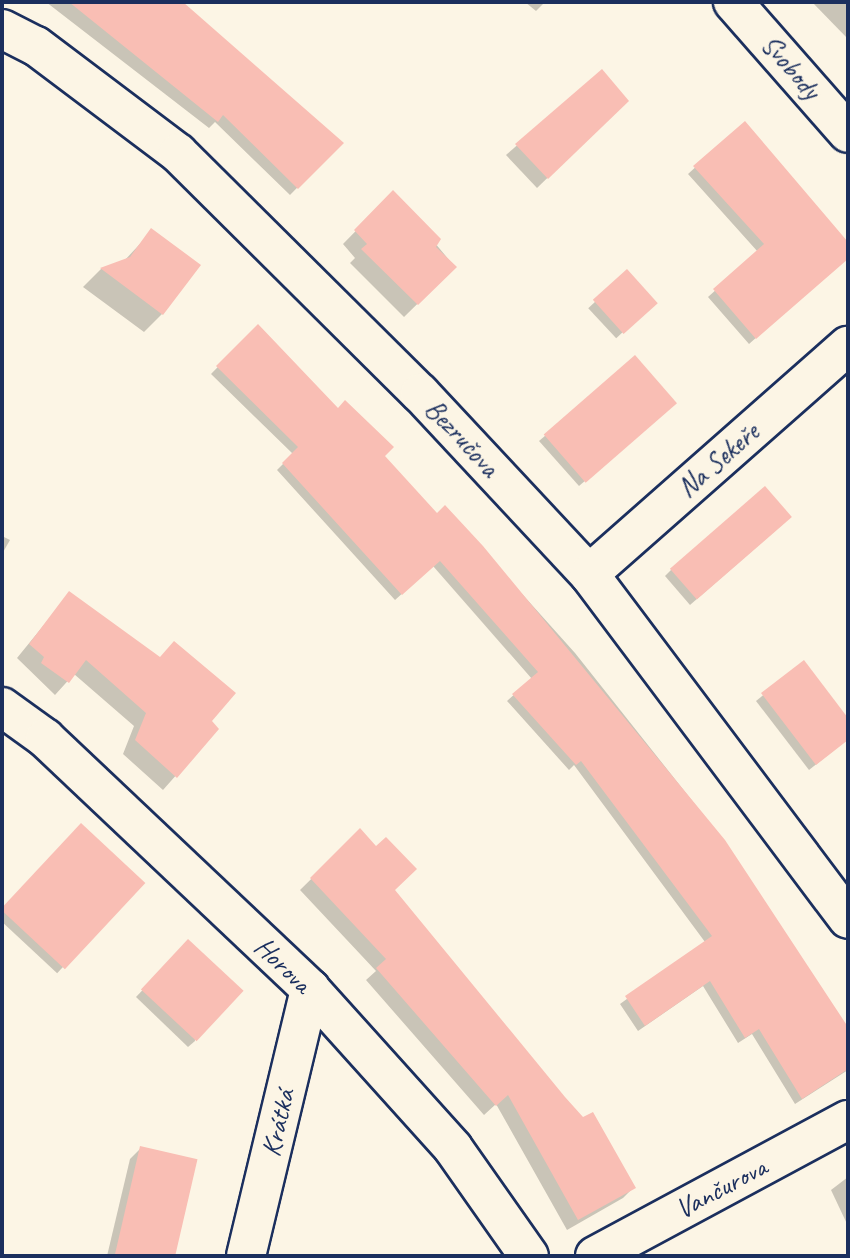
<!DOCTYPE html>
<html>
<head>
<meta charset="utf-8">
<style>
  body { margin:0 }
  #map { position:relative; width:850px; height:1258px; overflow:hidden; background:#fcf5e5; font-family:Caveat,sans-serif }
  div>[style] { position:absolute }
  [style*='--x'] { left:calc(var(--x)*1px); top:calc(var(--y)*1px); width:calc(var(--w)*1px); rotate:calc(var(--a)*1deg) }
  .shadow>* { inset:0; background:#0003; transform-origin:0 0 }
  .building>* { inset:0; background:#f9beb4; transform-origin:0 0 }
  .roads { filter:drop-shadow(2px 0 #1b2f5e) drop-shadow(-2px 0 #1b2f5e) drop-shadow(0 2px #1b2f5e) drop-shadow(0 -2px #1b2f5e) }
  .minor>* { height:38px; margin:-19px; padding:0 19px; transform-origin:19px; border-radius:19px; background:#fcf5e5 }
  span { translate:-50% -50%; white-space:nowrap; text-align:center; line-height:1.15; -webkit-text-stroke:5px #fcf5e5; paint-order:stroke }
  .street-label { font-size:28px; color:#1b2f5e }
  .frame { position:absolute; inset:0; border:4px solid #1b2f5e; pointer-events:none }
</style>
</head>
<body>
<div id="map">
  <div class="shadow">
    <i style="clip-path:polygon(46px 2px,180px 2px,341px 143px,290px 195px,215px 122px,209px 128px)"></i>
    <i style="clip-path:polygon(525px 2px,545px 2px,536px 11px)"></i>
    <i style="clip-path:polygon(812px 2px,848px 2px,848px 39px)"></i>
    <i style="clip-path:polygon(602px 71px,627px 101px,537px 188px,506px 155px)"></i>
    <i style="clip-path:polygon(744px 123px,848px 244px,848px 257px,749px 344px,708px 297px,758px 252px,688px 174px)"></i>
    <i style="clip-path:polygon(393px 193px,455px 267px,404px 317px,350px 263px,355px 258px,343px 244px)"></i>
    <i style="clip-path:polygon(152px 231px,162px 314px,144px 332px,83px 287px,101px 269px,124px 261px)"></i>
    <i style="left:627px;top:272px;width:41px;height:53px;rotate:47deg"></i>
    <i style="clip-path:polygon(258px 326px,436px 515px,445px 508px,575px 653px,724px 841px,848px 1032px,848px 1070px,795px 1104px,752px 1034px,738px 1043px,703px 986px,638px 1031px,620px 1004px,705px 942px,574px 765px,569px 770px,507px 701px,532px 679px,433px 566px,395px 600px,277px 470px,293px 454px,211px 374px)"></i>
    <i style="clip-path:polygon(668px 410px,579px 486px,539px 441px,546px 435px)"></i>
    <i style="clip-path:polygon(784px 523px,690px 605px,665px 576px,671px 570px)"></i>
    <i style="clip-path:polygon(2px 536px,10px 540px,2px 554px)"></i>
    <i style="clip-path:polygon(70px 593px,159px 659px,217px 729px,163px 790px,123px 754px,134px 726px,74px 674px,55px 695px,17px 658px)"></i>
    <i style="clip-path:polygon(803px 663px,848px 721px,848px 739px,809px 770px,756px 701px)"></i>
    <i style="left:81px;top:826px;width:83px;height:124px;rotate:43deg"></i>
    <i style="clip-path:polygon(360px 831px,393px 890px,634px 1187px,623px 1198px,567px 1230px,496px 1104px,484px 1115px,366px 980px,376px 971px,300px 890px)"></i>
    <i style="clip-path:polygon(188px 942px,195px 1041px,188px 1047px,136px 997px)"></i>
    <i style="clip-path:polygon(141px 1148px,173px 1232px,168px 1256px,107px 1256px,130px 1159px)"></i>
    <i style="clip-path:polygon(848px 1177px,848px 1226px,831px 1190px)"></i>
  </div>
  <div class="building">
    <i style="clip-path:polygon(69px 2px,183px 2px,344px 143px,298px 189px,223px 115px,218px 122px)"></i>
    <i style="clip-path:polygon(602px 69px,629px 101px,548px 179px,515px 144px)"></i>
    <i style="clip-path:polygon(745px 121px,848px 242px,848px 259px,756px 339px,713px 289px,764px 244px,693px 166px)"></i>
    <i style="clip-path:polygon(393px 190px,441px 239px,436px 247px,457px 267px,418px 305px,361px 249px,367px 244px,354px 230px)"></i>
    <i style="clip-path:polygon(151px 228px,201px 265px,163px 315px,100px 268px,130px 257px)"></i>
    <i style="left:627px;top:269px;width:46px;height:46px;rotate:48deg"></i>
    <i style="clip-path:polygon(258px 324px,338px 408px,345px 400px,394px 447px,385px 456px,437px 513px,445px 505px,483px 546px,725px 840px,848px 1027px,848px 1069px,802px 1099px,759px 1029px,745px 1038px,710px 981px,645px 1026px,625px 996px,712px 936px,581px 761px,576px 765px,512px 694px,538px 672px,440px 561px,402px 595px,282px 463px,298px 447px,216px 366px)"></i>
    <i style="left:635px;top:355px;width:64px;height:121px;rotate:49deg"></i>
    <i style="left:765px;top:486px;width:41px;height:126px;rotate:49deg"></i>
    <i style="clip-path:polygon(69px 591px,160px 657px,174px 641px,236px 693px,212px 721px,219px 729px,177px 778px,135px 740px,146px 713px,86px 660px,69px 683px,41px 663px,44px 657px,29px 644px)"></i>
    <i style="clip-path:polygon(804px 660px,848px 718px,848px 740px,816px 765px,761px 693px)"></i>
    <i style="left:81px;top:823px;width:88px;height:118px;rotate:43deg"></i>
    <i style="clip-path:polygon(360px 828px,376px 846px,386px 837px,417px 869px,395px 890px,565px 1097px,583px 1117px,593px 1112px,636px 1188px,578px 1220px,508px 1095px,496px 1106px,376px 968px,386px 959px,310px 878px)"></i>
    <i style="left:188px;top:939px;width:76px;height:69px;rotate:43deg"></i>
    <i style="left:140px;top:1146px;width:59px;height:113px;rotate:13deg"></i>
  </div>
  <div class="roads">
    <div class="minor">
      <i style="--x:733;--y:2;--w:174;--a:48.7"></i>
      <i style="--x:2;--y:29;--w:38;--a:27"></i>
      <i style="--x:36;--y:46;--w:178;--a:37"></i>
      <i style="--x:178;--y:153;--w:341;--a:44.8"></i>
      <i style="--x:420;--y:393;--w:248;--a:47"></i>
      <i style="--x:589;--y:574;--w:431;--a:53.1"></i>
      <i style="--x:589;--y:574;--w:345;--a:-41.4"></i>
      <i style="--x:2;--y:707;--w:53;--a:35.8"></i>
      <i style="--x:45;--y:738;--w:365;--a:43.4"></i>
      <i style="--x:310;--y:989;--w:214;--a:48"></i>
      <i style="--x:453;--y:1148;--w:132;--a:54.9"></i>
      <i style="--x:246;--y:1256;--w:275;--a:-76.5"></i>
      <i style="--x:595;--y:1256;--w:287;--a:-28.3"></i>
    </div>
  </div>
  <div class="street-label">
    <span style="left:791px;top:67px;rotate:49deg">Svobody</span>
    <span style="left:462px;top:438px;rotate:47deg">Bezručova</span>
    <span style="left:718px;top:460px;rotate:-41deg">Na Sekeře</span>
    <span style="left:283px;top:965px;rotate:44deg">Horova</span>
    <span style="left:278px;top:1123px;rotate:-77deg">Krátká</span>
    <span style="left:721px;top:1188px;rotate:-28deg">Vančurova</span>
  </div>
  <div class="frame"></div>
</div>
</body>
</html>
